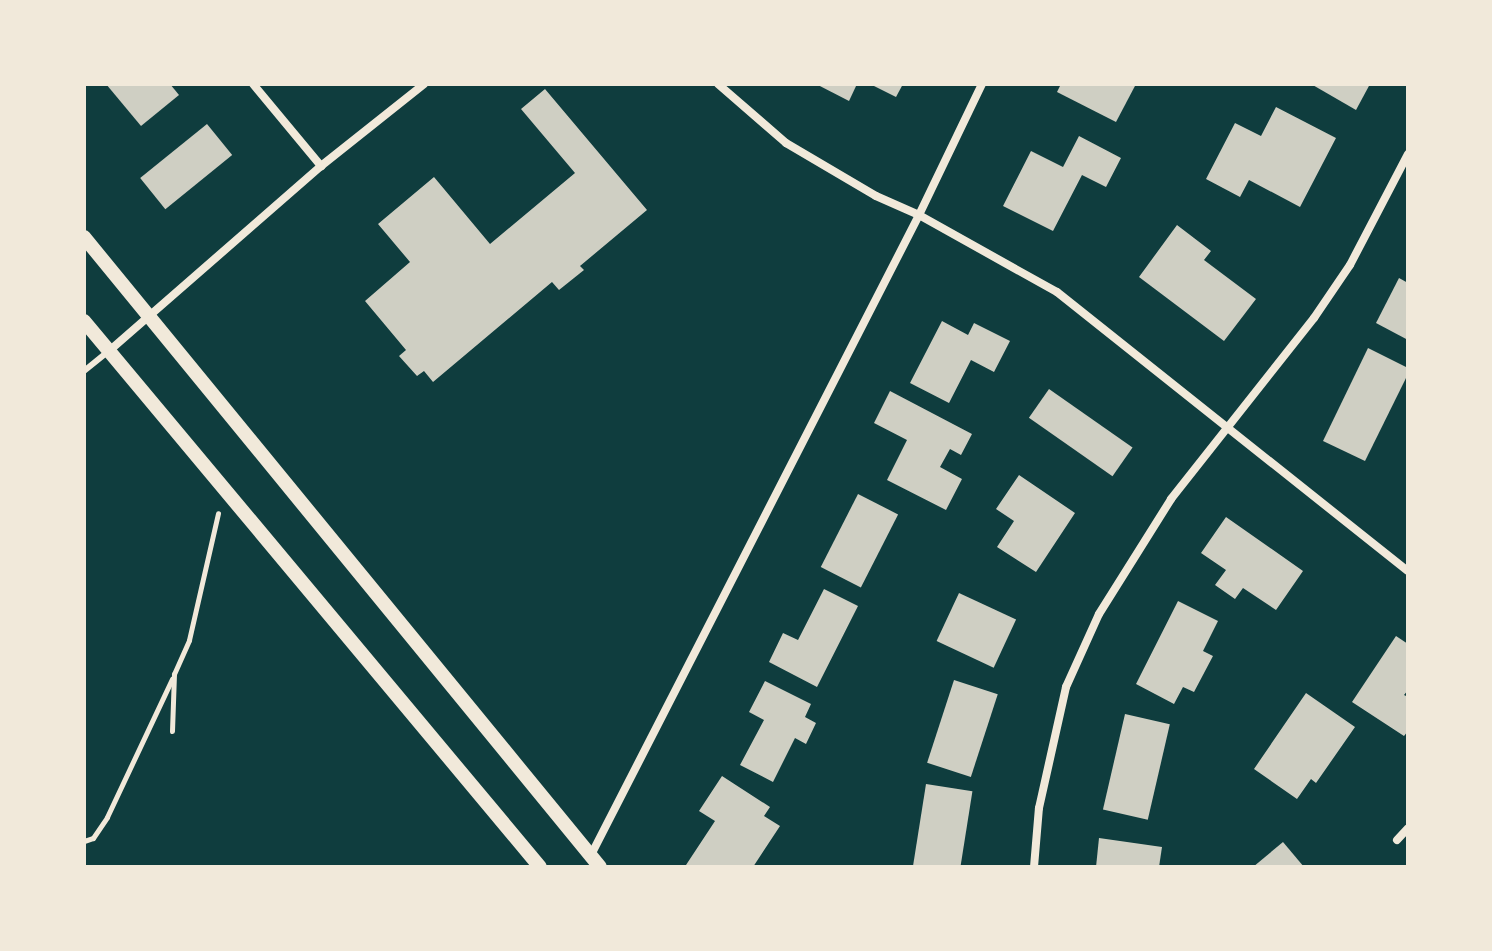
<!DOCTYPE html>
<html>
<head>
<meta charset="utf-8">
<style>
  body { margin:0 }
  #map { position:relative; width:1492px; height:951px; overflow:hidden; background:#0f3d3e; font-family:"Libre Baskerville",serif }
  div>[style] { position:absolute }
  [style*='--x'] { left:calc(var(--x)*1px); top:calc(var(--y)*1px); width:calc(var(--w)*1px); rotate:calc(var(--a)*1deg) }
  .building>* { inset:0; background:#cfcfc3; transform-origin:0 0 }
  .path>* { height:5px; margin:-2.5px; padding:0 2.5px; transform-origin:2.5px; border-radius:2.5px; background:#f1e9da }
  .service>* { height:6px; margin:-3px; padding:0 3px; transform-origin:3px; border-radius:3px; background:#f1e9da }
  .minor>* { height:8px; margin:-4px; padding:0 4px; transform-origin:4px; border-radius:4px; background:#f1e9da }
  .tertiary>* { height:14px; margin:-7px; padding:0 7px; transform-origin:7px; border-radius:7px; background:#f1e9da }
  span { translate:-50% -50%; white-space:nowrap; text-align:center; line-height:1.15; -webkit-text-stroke:6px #f1e9da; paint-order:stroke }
  .frame { position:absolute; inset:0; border:86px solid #f1e9da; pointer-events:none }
</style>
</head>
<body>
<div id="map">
  <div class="building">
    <i style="clip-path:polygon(106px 84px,170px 84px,179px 95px,141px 126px)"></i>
    <i style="clip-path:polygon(816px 84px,857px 84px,849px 101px)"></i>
    <i style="clip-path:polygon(870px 84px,903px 84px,896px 97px)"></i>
    <i style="clip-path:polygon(1061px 84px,1136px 84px,1116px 122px,1057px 92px)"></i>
    <i style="clip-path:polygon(1311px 84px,1370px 84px,1356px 110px)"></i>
    <i style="clip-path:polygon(545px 89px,647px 210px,580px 266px,584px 270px,559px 290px,552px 282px,433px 382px,424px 371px,417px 376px,399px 356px,406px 350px,365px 301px,410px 262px,378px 224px,434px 177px,490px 244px,575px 173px,521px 109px)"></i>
    <i style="clip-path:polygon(1276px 107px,1336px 138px,1300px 207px,1249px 180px,1240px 197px,1206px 179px,1235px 123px,1261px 136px)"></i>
    <i style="left:207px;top:124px;width:40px;height:86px;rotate:51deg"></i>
    <i style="clip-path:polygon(1079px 136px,1121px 158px,1106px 187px,1082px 175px,1053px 231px,1003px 206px,1031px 151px,1063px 167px)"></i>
    <i style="clip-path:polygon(1177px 225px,1211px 251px,1204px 260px,1256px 299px,1224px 341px,1139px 277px)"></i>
    <i style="clip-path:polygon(1399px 278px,1408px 283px,1408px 340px,1376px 323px)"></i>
    <i style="clip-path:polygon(942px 321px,968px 335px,974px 323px,1010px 341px,994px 372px,971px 360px,949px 403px,910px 383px)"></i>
    <i style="clip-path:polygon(1368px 348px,1408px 368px,1408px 374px,1365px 461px,1323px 441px)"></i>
    <i style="left:1049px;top:389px;width:102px;height:35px;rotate:35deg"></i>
    <i style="clip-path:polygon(890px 391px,972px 434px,961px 455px,950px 449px,940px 467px,962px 479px,946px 510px,887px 480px,907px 440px,874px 423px)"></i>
    <i style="clip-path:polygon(1019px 475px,1075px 513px,1036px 572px,997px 547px,1014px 521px,996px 509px)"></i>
    <i style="left:858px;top:494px;width:45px;height:82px;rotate:27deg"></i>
    <i style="clip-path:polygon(1226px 517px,1303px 571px,1276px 610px,1243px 588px,1235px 599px,1215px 585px,1226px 570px,1201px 553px)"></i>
    <i style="clip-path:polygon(824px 589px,858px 606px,817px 687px,769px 662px,783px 633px,798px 640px)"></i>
    <i style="left:959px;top:593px;width:63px;height:53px;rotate:25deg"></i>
    <i style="clip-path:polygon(1178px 601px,1218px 621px,1203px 651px,1213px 656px,1194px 692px,1183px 687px,1174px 704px,1136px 684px)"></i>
    <i style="clip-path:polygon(1396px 636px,1408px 644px,1408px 690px,1404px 695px,1408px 697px,1408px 731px,1404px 736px,1352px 702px)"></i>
    <i style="left:954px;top:680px;width:46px;height:87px;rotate:18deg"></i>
    <i style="clip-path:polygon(765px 681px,811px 704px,805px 717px,816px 723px,806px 744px,795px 738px,773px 782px,740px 765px,764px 720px,749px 712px)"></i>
    <i style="clip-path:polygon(1306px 693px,1355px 727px,1316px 783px,1311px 779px,1297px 799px,1254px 769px)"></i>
    <i style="left:1125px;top:714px;width:46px;height:98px;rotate:13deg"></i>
    <i style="clip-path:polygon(722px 776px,770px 807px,764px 816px,780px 826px,753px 867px,689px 867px,686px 865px,715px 821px,699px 811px)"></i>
    <i style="left:926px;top:784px;width:47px;height:84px;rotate:9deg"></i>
    <i style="clip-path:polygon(1099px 838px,1162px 847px,1159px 867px,1096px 867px)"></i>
    <i style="clip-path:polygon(1283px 842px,1304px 867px,1253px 867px)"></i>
  </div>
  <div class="path">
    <i style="--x:172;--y:731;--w:57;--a:-88"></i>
    <i style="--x:174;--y:674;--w:37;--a:-66"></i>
    <i style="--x:189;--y:640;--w:130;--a:-77.1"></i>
    <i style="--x:84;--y:841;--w:9;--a:-18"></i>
    <i style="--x:93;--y:838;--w:25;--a:-56"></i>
    <i style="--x:107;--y:817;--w:153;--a:-64.8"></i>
  </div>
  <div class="service">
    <i style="--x:84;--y:371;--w:32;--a:-39"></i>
  </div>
  <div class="minor">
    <i style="--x:253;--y:84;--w:107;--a:50.3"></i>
    <i style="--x:718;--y:84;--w:90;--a:40.9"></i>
    <i style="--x:786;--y:143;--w:104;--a:30.5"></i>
    <i style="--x:876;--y:196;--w:47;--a:23.8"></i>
    <i style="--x:919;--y:215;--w:158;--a:29.2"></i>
    <i style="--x:1057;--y:292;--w:448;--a:38.5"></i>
    <i style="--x:109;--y:351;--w:281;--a:-41.1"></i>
    <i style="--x:321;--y:166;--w:132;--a:-38.5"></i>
    <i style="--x:1397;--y:840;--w:16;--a:-47"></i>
    <i style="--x:591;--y:855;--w:719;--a:-62.86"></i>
    <i style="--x:919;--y:215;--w:145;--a:-64.3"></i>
    <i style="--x:1034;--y:867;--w:59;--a:-85.2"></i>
    <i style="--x:1039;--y:808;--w:124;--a:-77.4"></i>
    <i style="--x:1066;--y:687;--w:80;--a:-65.7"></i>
    <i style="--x:1099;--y:614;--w:136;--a:-57.9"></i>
    <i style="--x:1171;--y:499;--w:231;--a:-51.7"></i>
    <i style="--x:1314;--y:318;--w:64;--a:-55.8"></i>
    <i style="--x:1350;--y:265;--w:125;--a:-62.4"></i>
  </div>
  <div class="tertiary">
    <i style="--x:84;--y:237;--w:814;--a:50.68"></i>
    <i style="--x:84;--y:321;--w:711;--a:50.13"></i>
  </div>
  <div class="frame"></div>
</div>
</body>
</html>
